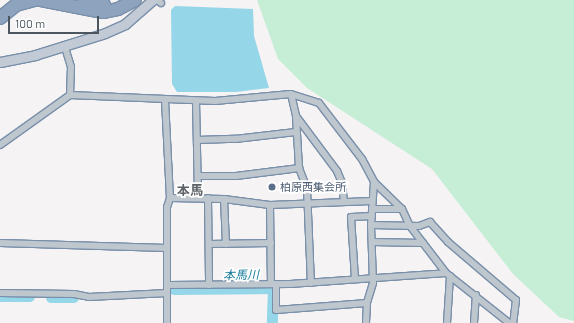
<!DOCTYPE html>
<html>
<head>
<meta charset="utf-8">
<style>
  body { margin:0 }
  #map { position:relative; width:574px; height:323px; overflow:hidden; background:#f5f3f3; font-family:Barlow,"Noto Sans JP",sans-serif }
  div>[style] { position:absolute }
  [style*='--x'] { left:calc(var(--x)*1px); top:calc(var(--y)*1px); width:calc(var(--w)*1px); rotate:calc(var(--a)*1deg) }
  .green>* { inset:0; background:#c6eed6 }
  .water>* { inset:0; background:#95d6e8 }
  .river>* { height:11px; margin:-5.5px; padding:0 5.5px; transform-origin:5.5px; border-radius:5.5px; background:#95d6e8 }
  .roads { filter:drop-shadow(1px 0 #798faa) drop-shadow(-1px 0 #798faa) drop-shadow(0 1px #798faa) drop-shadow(0 -1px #798faa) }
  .minor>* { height:6px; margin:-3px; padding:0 3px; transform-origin:3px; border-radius:3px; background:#bfc7ce }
  .secondary>* { height:9px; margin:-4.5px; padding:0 4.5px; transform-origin:4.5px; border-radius:4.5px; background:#c2cbd5 }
  .motorway>* { height:12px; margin:-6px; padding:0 6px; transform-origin:6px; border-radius:6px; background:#8ea4be }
  .dots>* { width:11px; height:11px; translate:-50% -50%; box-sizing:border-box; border:2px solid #fff; border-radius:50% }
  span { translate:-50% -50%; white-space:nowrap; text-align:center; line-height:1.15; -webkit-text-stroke:3.5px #fff; paint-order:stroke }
  .service-label { font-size:11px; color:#4e5e75 }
  .left { translate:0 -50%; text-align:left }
  .water-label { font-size:12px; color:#157b9a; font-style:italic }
  .quarter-label { font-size:13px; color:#5f6367; font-weight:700 }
  .scale { position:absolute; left:8px; top:16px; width:91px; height:18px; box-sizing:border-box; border:2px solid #4b565f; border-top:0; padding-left:5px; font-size:12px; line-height:14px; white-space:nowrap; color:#4b565f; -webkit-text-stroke:3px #fff; paint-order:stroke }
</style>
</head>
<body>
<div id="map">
  <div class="green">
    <i style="clip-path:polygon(257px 0,574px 0,574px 321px,559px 317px,513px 274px,432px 169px,307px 88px,278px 59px)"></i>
  </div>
  <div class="water">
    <i style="clip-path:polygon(175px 6px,253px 9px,254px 36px,269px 88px,236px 92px,177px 92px,172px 84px,171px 10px)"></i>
  </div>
  <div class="river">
    <i style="--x:174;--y:289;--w:99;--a:-0.6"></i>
    <i style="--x:273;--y:288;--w:35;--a:92"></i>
    <i style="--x:0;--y:296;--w:29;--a:0"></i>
    <i style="--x:51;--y:297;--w:22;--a:0"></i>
  </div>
  <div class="roads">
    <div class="minor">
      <i style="--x:157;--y:0;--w:5;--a:37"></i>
      <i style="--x:291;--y:94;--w:23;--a:77"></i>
      <i style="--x:296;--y:116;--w:52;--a:86.7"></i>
      <i style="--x:299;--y:168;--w:22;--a:69"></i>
      <i style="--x:307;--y:189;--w:94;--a:87.6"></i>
      <i style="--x:70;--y:95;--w:145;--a:2.4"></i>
      <i style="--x:215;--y:101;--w:76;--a:-5.3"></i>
      <i style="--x:291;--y:94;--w:29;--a:18"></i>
      <i style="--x:319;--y:103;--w:71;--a:52.5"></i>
      <i style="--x:362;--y:159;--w:26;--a:62"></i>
      <i style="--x:374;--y:182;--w:43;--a:94"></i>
      <i style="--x:371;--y:225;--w:58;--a:88"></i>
      <i style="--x:373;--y:283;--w:21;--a:107"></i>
      <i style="--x:367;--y:303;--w:20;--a:93"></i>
      <i style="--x:165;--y:100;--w:98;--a:87.1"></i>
      <i style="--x:170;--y:198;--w:9;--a:108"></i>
      <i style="--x:167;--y:207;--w:116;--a:90"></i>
      <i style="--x:196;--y:101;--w:97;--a:88.8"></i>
      <i style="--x:296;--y:116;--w:69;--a:53.3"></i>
      <i style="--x:337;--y:171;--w:13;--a:67"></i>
      <i style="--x:342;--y:183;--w:19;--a:84"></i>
      <i style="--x:197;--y:140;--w:38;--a:-2"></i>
      <i style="--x:235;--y:139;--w:61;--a:-6.5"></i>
      <i style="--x:0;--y:145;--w:86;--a:-35.5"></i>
      <i style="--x:70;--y:95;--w:28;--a:-88"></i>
      <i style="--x:71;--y:67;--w:21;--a:-107"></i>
      <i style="--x:198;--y:176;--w:38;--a:0"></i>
      <i style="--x:236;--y:176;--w:64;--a:-7.2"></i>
      <i style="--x:374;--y:182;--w:39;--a:44"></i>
      <i style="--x:402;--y:209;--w:19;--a:65"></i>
      <i style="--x:410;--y:226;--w:59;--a:52.5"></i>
      <i style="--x:170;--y:198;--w:54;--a:1.1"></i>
      <i style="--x:224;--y:199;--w:46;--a:7.4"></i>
      <i style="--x:270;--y:205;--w:102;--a:-2.2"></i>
      <i style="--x:208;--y:198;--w:87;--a:89.3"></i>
      <i style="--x:224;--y:199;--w:45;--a:87.5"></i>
      <i style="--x:270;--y:205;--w:79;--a:89.3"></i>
      <i style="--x:372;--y:209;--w:30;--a:0"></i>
      <i style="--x:371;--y:225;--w:48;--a:1.2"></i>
      <i style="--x:419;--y:226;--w:12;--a:-20"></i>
      <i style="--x:430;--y:222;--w:27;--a:48"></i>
      <i style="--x:448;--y:242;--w:89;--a:40.5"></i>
      <i style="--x:516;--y:300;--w:23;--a:97"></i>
      <i style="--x:372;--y:242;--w:51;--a:1.1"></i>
      <i style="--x:0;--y:243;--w:167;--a:1.7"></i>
      <i style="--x:209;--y:244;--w:62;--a:-0.9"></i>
      <i style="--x:355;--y:279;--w:62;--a:-93.7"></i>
      <i style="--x:351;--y:217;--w:21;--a:-3"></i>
      <i style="--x:276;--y:284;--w:26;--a:90"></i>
      <i style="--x:276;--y:310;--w:91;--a:-4.4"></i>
      <i style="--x:169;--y:285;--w:121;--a:-0.5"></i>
      <i style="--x:290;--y:284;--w:156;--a:-4"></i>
      <i style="--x:446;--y:273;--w:80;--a:38.4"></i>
      <i style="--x:0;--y:293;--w:74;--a:0.8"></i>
      <i style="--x:74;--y:294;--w:15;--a:11"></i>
      <i style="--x:89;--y:297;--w:78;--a:-2.9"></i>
      <i style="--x:447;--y:323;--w:47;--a:-86.3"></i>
      <i style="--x:474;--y:323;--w:28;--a:-86"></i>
    </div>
    <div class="secondary">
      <i style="--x:0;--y:62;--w:36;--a:-11"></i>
      <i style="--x:35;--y:55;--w:73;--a:-17.4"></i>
      <i style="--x:105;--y:33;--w:22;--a:-24"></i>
      <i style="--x:125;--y:24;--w:37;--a:-41"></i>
    </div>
    <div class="motorway">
      <i style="--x:41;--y:0;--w:63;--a:11"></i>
      <i style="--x:103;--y:12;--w:15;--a:-11"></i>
      <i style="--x:118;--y:9;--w:19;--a:-28"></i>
      <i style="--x:84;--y:0;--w:20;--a:11"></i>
      <i style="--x:0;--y:18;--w:21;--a:-39"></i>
      <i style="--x:16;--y:5;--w:20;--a:-15"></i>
    </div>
  </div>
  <div class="dots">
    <i style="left:272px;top:187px;background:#5c6f8a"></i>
  </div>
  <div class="service-label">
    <span class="left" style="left:280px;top:187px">柏原西集会所</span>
  </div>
  <div class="water-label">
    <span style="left:241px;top:275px;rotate:-1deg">本馬川</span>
  </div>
  <div class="quarter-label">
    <span style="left:190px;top:190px">本馬</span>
  </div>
  <div class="scale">100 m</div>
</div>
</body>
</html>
